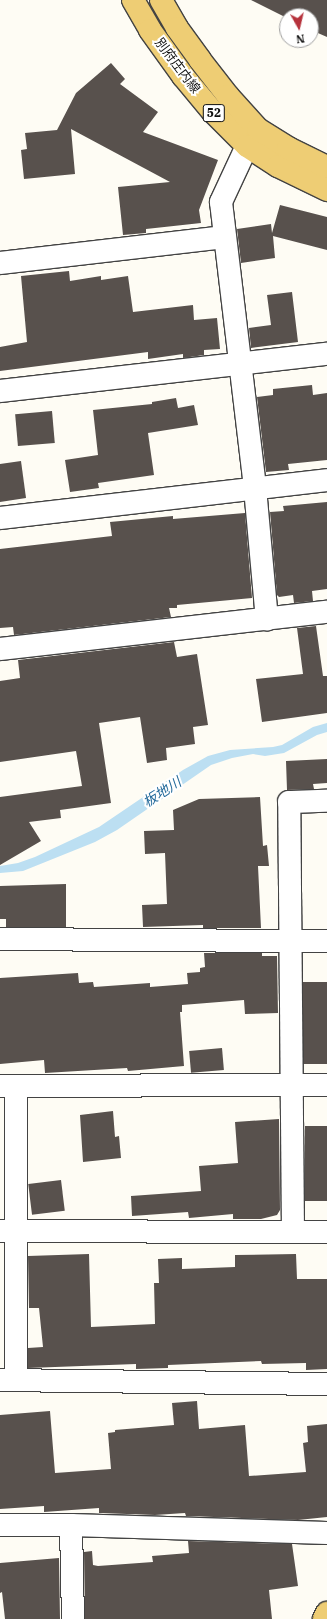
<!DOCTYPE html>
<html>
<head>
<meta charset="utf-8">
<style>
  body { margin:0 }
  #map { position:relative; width:327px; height:1619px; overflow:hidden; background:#fefcf4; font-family:"IBM Plex Serif","Noto Sans JP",serif }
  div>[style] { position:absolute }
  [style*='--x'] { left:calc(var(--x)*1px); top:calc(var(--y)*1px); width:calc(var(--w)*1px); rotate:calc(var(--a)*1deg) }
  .water>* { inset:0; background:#bcdff2 }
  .building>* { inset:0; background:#58514d; transform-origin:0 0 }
  .roads { filter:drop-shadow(1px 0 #434343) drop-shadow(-1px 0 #434343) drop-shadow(0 1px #434343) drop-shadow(0 -1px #434343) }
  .minor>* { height:22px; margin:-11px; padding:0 11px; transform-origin:11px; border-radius:11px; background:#fff }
  .major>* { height:22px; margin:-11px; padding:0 11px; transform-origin:11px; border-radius:11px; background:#eecd74 }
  span { translate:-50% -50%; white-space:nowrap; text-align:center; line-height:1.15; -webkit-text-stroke:4px #fff; paint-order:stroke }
  .shield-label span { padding:1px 3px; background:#fff; border:1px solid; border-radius:3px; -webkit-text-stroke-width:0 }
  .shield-label { font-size:12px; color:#101010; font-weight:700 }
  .street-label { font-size:13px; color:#101010 }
  .water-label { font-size:14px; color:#22699a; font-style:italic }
  .north { position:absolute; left:279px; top:8px; width:40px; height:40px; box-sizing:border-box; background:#fff; border:1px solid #9f9f9f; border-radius:50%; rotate:172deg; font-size:11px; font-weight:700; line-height:16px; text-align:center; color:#101010 }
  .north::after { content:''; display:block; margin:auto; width:14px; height:18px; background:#b6323c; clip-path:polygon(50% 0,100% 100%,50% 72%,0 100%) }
</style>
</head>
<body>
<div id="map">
  <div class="water">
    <i style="clip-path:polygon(327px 723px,327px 732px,317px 735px,284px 753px,265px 756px,253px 754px,232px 758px,211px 765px,117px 830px,95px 842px,23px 871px,0 873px,0 866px,18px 863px,35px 857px,99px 827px,183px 770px,208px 756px,230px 750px,273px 747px,282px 745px,313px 727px)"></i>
  </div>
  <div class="building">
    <i style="clip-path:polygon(251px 0,327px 0,327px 37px,311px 30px,311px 16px,287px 16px,287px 18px)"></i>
    <i style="clip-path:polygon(111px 63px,125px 79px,120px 84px,158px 112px,143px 132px,218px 160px,199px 210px,201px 223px,146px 229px,146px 233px,123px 235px,118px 187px,170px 182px,71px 129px,75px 174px,24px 179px,21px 150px,27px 149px,25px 133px,57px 130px,76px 93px)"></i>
    <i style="clip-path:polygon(280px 205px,327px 217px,327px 250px,273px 236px,275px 258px,241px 263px,237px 229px,271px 224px,272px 233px)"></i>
    <i style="clip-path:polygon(69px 271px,70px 281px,101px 276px,101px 280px,128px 276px,133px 312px,193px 305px,194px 320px,217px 318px,220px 349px,204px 350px,204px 355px,183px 358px,183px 354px,148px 359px,148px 352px,0 371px,0 347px,27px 342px,21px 276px)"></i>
    <i style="clip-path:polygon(292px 292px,298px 342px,251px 348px,249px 328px,271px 325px,267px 295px)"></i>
    <i style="clip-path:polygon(312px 385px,313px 395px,327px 393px,327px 460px,288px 464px,289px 470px,266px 472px,257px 397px,273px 395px,273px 389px)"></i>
    <i style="clip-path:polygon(176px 398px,178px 408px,194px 405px,198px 425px,148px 433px,154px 475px,98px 483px,99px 488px,70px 492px,65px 460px,98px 455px,93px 410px,152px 404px,152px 402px)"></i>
    <i style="left:52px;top:411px;width:32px;height:37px;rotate:85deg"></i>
    <i style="clip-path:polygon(21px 461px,26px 498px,0 502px,0 464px)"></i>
    <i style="clip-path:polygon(327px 502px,327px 589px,312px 591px,313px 601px,294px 603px,293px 595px,279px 597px,277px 595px,270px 512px,284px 511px,283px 506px)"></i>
    <i style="clip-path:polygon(245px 513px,252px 598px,177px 605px,177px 608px,169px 608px,171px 617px,14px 635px,13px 627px,0 628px,0 549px,112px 536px,110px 522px,173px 516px,173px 519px)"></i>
    <i style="clip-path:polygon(316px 626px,323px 676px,327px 676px,327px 713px,262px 722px,256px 679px,303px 674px,297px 628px)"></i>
    <i style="clip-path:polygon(174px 642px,177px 657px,197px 654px,208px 725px,193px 727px,195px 744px,166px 748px,167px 760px,147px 763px,140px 717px,99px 723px,111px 803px,60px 810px,61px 818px,29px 822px,41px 841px,0 865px,0 797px,82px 786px,76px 751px,0 762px,0 681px,20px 678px,18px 660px)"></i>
    <i style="clip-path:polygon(327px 759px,327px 783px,313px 784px,314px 789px,287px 790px,286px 761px)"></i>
    <i style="clip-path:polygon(260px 797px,263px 846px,267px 845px,269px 866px,258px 866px,261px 928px,203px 928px,203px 925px,143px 927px,142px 905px,167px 904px,165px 853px,145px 854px,144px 831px,174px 830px,173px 810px,199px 799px)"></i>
    <i style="clip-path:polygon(66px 884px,66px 927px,6px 927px,6px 919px,0 919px,0 886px)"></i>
    <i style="clip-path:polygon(204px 953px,262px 953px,262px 956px,277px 956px,278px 1013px,245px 1014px,244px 1000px,182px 1005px,182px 1012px,180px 1012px,184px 1066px,128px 1071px,127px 1068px,45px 1073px,44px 1060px,0 1064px,0 978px,78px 973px,79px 983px,93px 982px,94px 987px,150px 983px,150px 987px,188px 984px,187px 973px,200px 972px,200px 968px,205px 967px)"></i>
    <i style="left:303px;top:982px;width:24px;height:82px"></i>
    <i style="left:222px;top:1048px;width:22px;height:33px;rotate:85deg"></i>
    <i style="clip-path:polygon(113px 1111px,115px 1137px,119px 1136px,121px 1158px,83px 1162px,80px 1115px)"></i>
    <i style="clip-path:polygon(279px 1119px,280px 1210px,277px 1215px,261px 1219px,233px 1219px,233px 1214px,189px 1218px,188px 1212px,132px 1216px,131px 1196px,201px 1191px,199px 1166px,238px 1163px,235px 1122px)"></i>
    <i style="left:327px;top:1126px;width:75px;height:22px;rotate:90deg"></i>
    <i style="left:61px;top:1180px;width:31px;height:33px;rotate:83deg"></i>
    <i style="clip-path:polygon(89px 1254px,91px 1327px,155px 1324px,154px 1283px,159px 1283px,158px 1259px,182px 1258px,182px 1269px,235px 1267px,235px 1255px,296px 1254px,297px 1279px,327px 1279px,327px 1369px,306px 1370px,306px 1363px,262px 1364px,261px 1361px,168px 1365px,168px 1368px,136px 1369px,136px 1364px,28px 1368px,28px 1348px,43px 1347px,39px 1308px,29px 1308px,28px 1256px)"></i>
    <i style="clip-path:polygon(197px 1401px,199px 1429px,245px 1425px,249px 1476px,306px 1472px,303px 1443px,308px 1442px,307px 1426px,327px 1424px,327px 1517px,298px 1520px,186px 1516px,185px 1513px,155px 1515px,99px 1513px,99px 1508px,44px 1512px,44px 1506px,0 1509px,0 1415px,50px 1411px,55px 1473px,111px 1469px,108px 1433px,115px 1432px,115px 1430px,174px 1425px,172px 1403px)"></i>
    <i style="clip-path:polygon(188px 1541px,292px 1544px,298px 1586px,269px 1590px,272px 1619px,85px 1619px,84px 1552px,92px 1551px,93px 1565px,98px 1566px,153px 1562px,152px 1556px,189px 1553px)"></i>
    <i style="clip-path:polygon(59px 1558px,60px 1619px,5px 1619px,2px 1592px,0 1593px,0 1563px)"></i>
  </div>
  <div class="roads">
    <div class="minor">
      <i style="--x:247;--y:146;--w:62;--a:114.9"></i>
      <i style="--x:221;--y:202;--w:288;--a:83.2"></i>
      <i style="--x:255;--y:488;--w:132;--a:84.8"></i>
      <i style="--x:0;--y:263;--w:226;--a:-6.6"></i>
      <i style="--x:0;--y:391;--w:329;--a:-6.5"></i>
      <i style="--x:0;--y:518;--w:329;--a:-6.6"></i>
      <i style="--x:0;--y:649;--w:329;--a:-6.5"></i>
      <i style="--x:0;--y:939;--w:327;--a:0.4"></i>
      <i style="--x:0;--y:1086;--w:327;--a:-0.2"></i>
      <i style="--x:0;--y:1231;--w:327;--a:0.2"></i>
      <i style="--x:293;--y:1232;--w:430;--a:-90.5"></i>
      <i style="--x:289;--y:802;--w:38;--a:-2"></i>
      <i style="--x:0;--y:1380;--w:327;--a:0.7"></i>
      <i style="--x:16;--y:1380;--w:294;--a:-90"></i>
      <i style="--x:0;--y:1525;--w:71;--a:0"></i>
      <i style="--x:71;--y:1525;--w:256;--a:1.8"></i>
      <i style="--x:71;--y:1525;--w:94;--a:88.8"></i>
    </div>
    <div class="major">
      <i style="--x:133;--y:0;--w:34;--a:60"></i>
      <i style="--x:150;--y:30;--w:57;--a:54.3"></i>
      <i style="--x:183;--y:76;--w:47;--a:50.2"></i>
      <i style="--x:213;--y:112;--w:48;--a:45"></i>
      <i style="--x:247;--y:146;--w:37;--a:33"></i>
      <i style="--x:278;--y:166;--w:55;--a:26.1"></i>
      <i style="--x:161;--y:0;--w:32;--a:60"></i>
      <i style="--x:177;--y:28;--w:39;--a:54"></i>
      <i style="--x:200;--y:60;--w:46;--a:52.1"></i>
      <i style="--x:228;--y:96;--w:45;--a:47.7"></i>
      <i style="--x:258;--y:129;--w:36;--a:32"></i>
      <i style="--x:288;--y:148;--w:43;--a:26"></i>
      <i style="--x:324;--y:1619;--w:7;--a:-63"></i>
    </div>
  </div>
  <div class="shield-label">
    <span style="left:214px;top:113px">52</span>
  </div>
  <div class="street-label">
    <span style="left:177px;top:66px;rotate:53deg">別府庄内線</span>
  </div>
  <div class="water-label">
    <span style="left:162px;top:792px;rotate:-33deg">板地川</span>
  </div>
  <div class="north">N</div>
</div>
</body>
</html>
